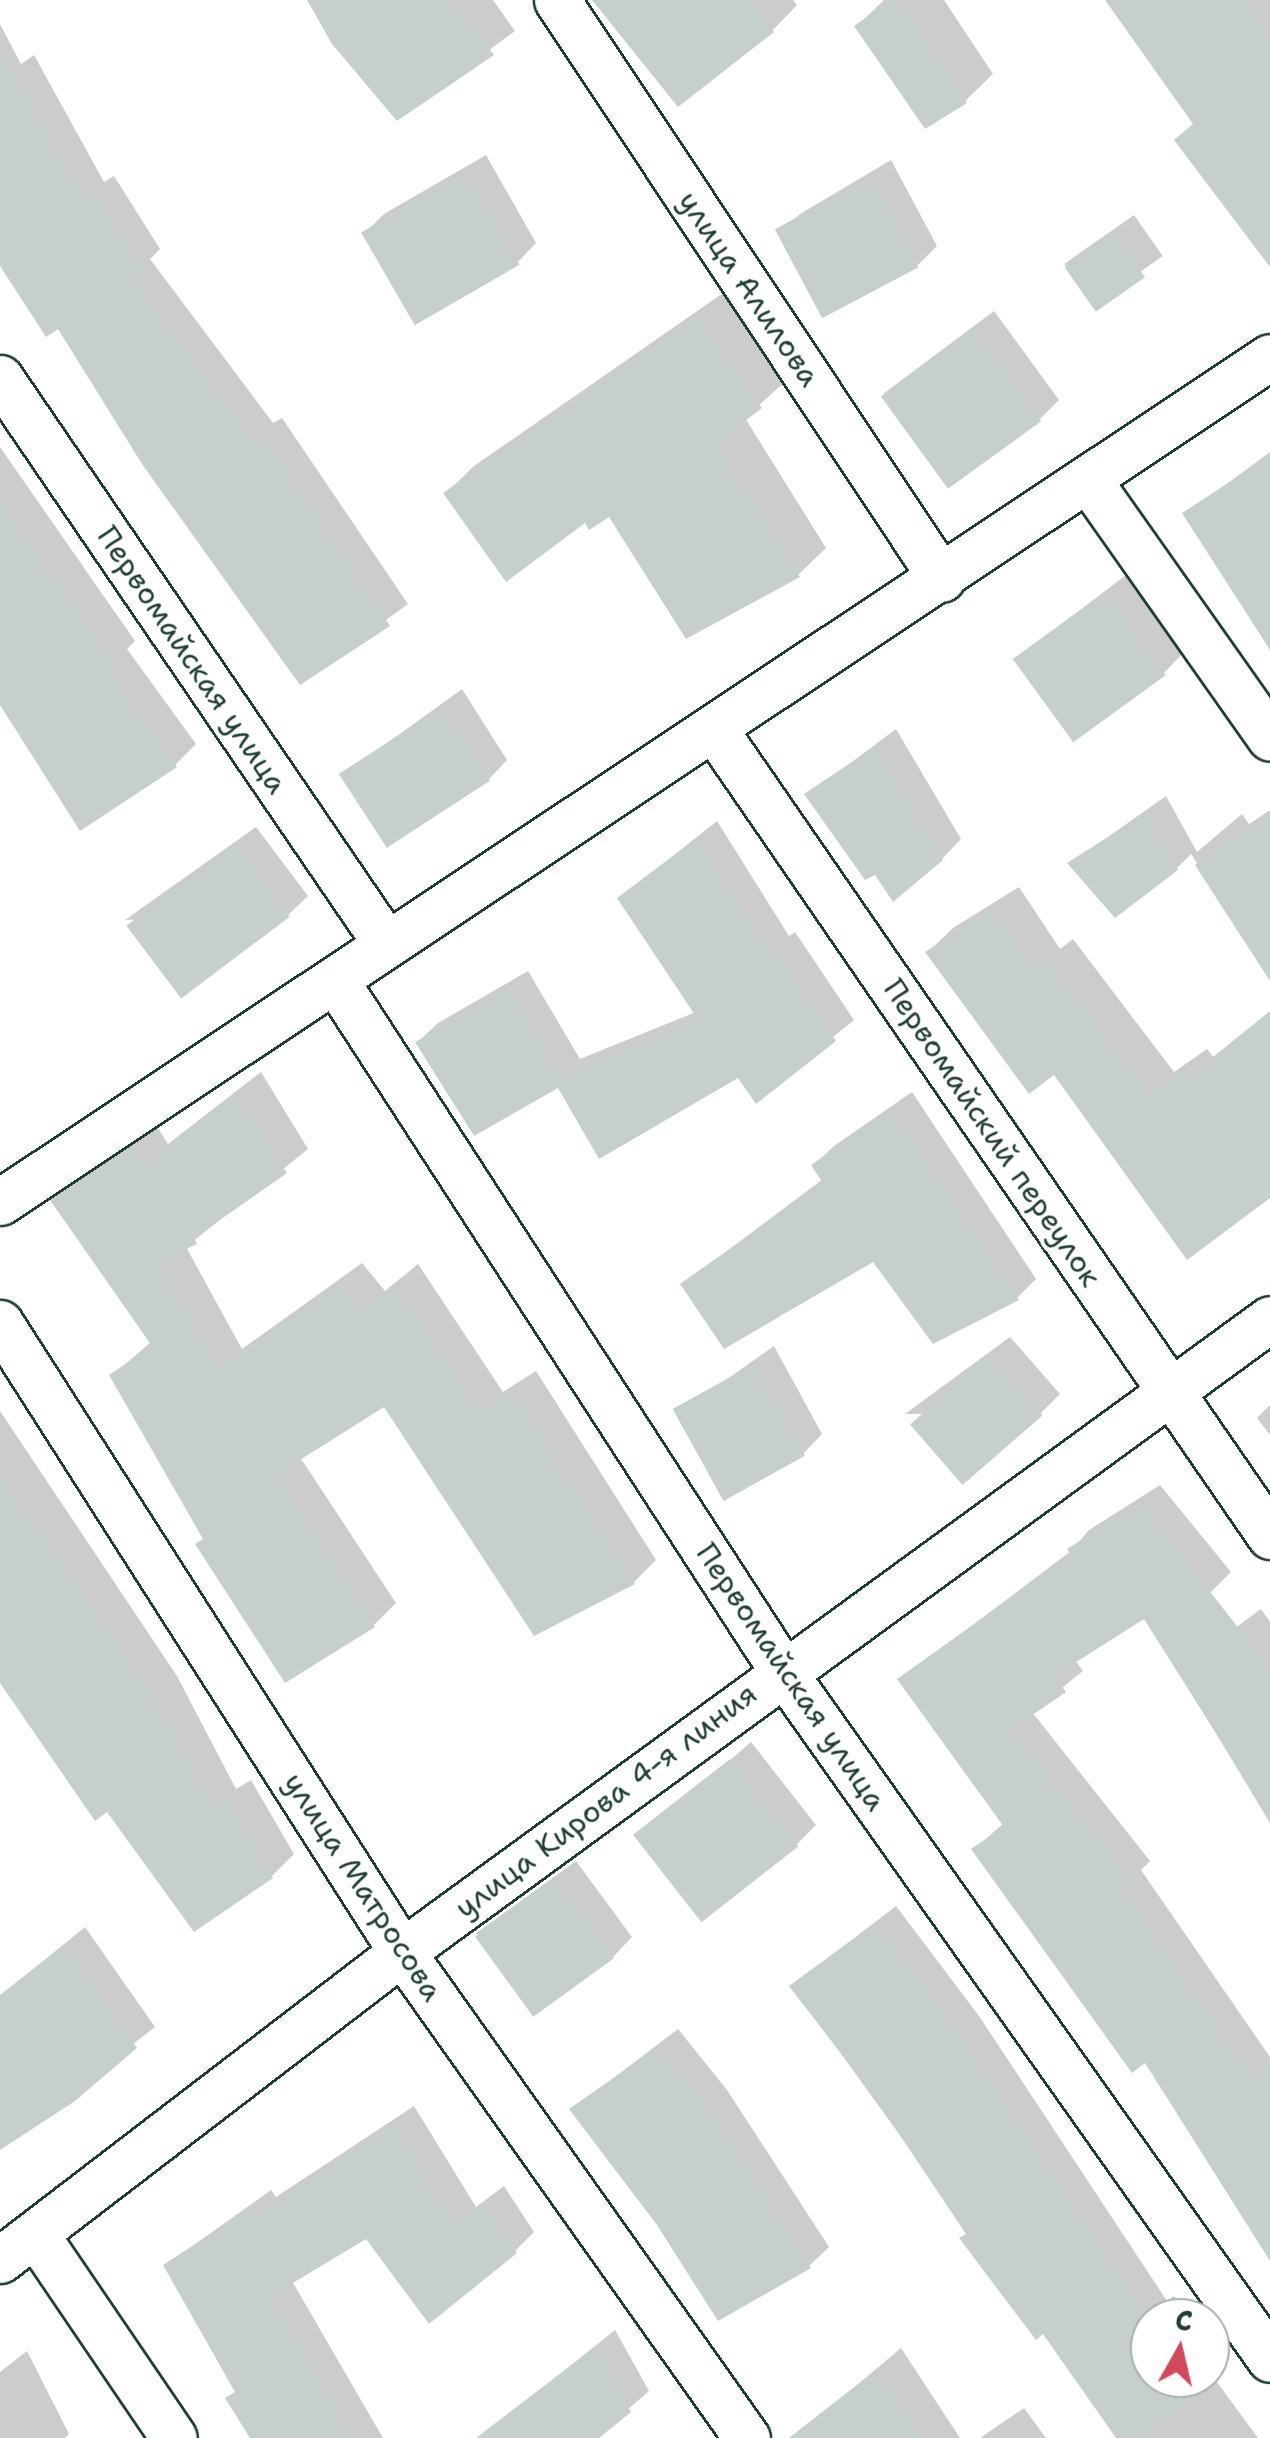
<!DOCTYPE html>
<html>
<head>
<meta charset="utf-8">
<style>
  body { margin:0 }
  #map { position:relative; width:1270px; height:2438px; overflow:hidden; background:#fff; font-family:"Shantell Sans",sans-serif }
  div>[style] { position:absolute }
  [style*='--x'] { left:calc(var(--x)*1px); top:calc(var(--y)*1px); width:calc(var(--w)*1px); rotate:calc(var(--a)*1deg) }
  .shadow>* { inset:0; background:#0003; transform-origin:0 0 }
  .building>* { inset:0; background:#c7cfcc; transform-origin:0 0 }
  .roads { filter:drop-shadow(2px 0 #1f3d34) drop-shadow(-2px 0 #1f3d34) drop-shadow(0 2px #1f3d34) drop-shadow(0 -2px #1f3d34) }
  .street>* { height:45px; margin:-22.5px; padding:0 22.5px; transform-origin:22.5px; border-radius:22.5px; background:#fff }
  span { translate:-50% -50%; white-space:nowrap; text-align:center; line-height:1.15; -webkit-text-stroke:8px #fff; paint-order:stroke }
  .street-label { font-size:30px; color:#1f3d34 }
  .north { position:absolute; left:1130px; top:2298px; width:100px; height:100px; box-sizing:border-box; background:#fff; border:2px solid #a5b1ae; border-radius:50%; rotate:8deg; font-size:28px; font-weight:700; line-height:40px; text-align:center; color:#1f3d34 }
  .north::after { content:''; display:block; margin:auto; width:35px; height:45px; background:#d1495b; clip-path:polygon(50% 0,100% 100%,50% 72%,0 100%) }
</style>
</head>
<body>
<div id="map">
  <div class="shadow">
    <i style="clip-path:polygon(307px 0,493px 0,515px 31px,397px 118px)"></i>
    <i style="clip-path:polygon(597px 0,793px 0,797px 5px,772px 31px)"></i>
    <i style="clip-path:polygon(884px 0,944px 0,993px 74px,965px 101px,857px 26px)"></i>
    <i style="clip-path:polygon(1125px 0,1270px 0,1270px 262px,1195px 123px)"></i>
    <i style="clip-path:polygon(0 24px,21px 64px,34px 55px,104px 182px,114px 176px,160px 249px,150px 259px,273px 423px,282px 418px,408px 604px,301px 682px,59px 325px,0 261px)"></i>
    <i style="clip-path:polygon(486px 155px,536px 243px,517px 263px,365px 233px,384px 214px)"></i>
    <i style="clip-path:polygon(891px 160px,937px 246px,918px 265px,780px 233px,800px 214px)"></i>
    <i style="left:1134px;top:215px;width:50px;height:85px;rotate:55deg"></i>
    <i style="clip-path:polygon(726px 291px,788px 379px,745px 418px,826px 548px,798px 575px,609px 513px,446px 493px,474px 466px)"></i>
    <i style="clip-path:polygon(994px 311px,1059px 400px,1040px 419px,883px 394px)"></i>
    <i style="clip-path:polygon(0 447px,135px 641px,127px 649px,196px 744px,175px 765px,0 705px)"></i>
    <i style="clip-path:polygon(1270px 452px,1270px 646px,1186px 514px)"></i>
    <i style="clip-path:polygon(1126px 575px,1183px 653px,1164px 673px,1016px 659px)"></i>
    <i style="clip-path:polygon(462px 689px,507px 760px,488px 780px,343px 775px)"></i>
    <i style="clip-path:polygon(896px 729px,961px 839px,942px 859px,876px 871px,808px 795px)"></i>
    <i style="clip-path:polygon(1166px 796px,1197px 852px,1242px 814px,1249px 824px,1270px 810px,1270px 977px,1191px 854px,1176px 869px,1071px 863px)"></i>
    <i style="clip-path:polygon(717px 821px,789px 936px,795px 932px,854px 1020px,756px 1100px,739px 1075px,558px 1085px,418px 1042px,438px 1023px,528px 971px,580px 1059px,696px 1012px,620px 898px)"></i>
    <i style="clip-path:polygon(256px 827px,308px 896px,288px 915px,125px 920px)"></i>
    <i style="clip-path:polygon(1019px 887px,1060px 949px,1073px 939px,1174px 1072px,1207px 1049px,1213px 1057px,1270px 1011px,1270px 1195px,1055px 1071px,928px 952px,953px 928px)"></i>
    <i style="clip-path:polygon(261px 1072px,308px 1149px,186px 1247px,242px 1349px,362px 1263px,385px 1291px,418px 1264px,503px 1392px,536px 1371px,656px 1560px,634px 1582px,535px 1633px,385px 1404px,300px 1457px,396px 1603px,374px 1625px,205px 1538px,113px 1375px,152px 1341px,53px 1200px,156px 1125px,168px 1144px)"></i>
    <i style="clip-path:polygon(912px 1092px,1036px 1279px,1017px 1298px,874px 1259px,683px 1284px,823px 1179px,814px 1165px,834px 1146px)"></i>
    <i style="clip-path:polygon(1010px 1337px,1060px 1394px,1041px 1413px,905px 1414px)"></i>
    <i style="clip-path:polygon(774px 1346px,822px 1434px,803px 1454px,678px 1414px)"></i>
    <i style="clip-path:polygon(1270px 1405px,1270px 1435px,1257px 1418px)"></i>
    <i style="clip-path:polygon(0 1411px,177px 1676px,236px 1789px,251px 1780px,294px 1854px,272px 1876px,0 1680px)"></i>
    <i style="clip-path:polygon(1160px 1485px,1231px 1572px,1161px 1642px,1145px 1616px,1075px 1660px,1083px 1671px,1032px 1712px,1150px 1861px,1141px 1870px,1270px 2057px,1270px 2257px,1146px 2059px,974px 1849px,1004px 1823px,900px 1680px,1071px 1551px,1089px 1530px)"></i>
    <i style="clip-path:polygon(1261px 1609px,1270px 1622px,1270px 1823px,1178px 1670px)"></i>
    <i style="clip-path:polygon(751px 1742px,816px 1825px,797px 1844px,640px 1839px)"></i>
    <i style="clip-path:polygon(576px 1861px,632px 1937px,613px 1957px,475px 1934px)"></i>
    <i style="clip-path:polygon(896px 1906px,979px 2016px,1167px 2301px,1174px 2296px,1187px 2318px,1150px 2318px,1150px 2378px,1210px 2378px,1210px 2357px,1219px 2373px,1214px 2378px,1258px 2438px,1119px 2438px,792px 1986px)"></i>
    <i style="clip-path:polygon(85px 1927px,155px 2027px,0 2147px,0 1996px)"></i>
    <i style="clip-path:polygon(678px 2029px,727px 2090px,829px 2247px,809px 2266px,573px 2109px)"></i>
    <i style="clip-path:polygon(414px 2106px,476px 2207px,504px 2186px,534px 2232px,515px 2251px,367px 2235px,292px 2281px,383px 2438px,253px 2438px,228px 2398px,237px 2390px,166px 2265px,271px 2190px,276px 2197px)"></i>
    <i style="clip-path:polygon(615px 2330px,649px 2391px,595px 2438px,525px 2438px,508px 2416px)"></i>
    <i style="clip-path:polygon(901px 2348px,960px 2438px,812px 2438px,805px 2429px)"></i>
    <i style="clip-path:polygon(27px 2351px,69px 2434px,65px 2438px,0 2438px,0 2372px)"></i>
    <i style="clip-path:polygon(1024px 2408px,1046px 2438px,980px 2438px)"></i>
  </div>
  <div class="building">
    <i style="clip-path:polygon(307px 0,451px 0,494px 55px,397px 121px,332px 44px)"></i>
    <i style="clip-path:polygon(592px 0,748px 0,774px 32px,678px 107px)"></i>
    <i style="clip-path:polygon(891px 0,899px 0,967px 103px,925px 129px,854px 26px)"></i>
    <i style="clip-path:polygon(1105px 0,1247px 0,1270px 40px,1270px 267px,1174px 140px,1193px 124px)"></i>
    <i style="clip-path:polygon(0 48px,84px 200px,94px 193px,142px 270px,131px 278px,253px 441px,262px 435px,390px 626px,300px 685px,142px 464px,58px 329px,46px 337px,0 266px)"></i>
    <i style="left:466px;top:172px;width:107px;height:121px;rotate:60deg"></i>
    <i style="left:871px;top:178px;width:101px;height:109px;rotate:62deg"></i>
    <i style="left:1114px;top:233px;width:54px;height:60px;rotate:55deg"></i>
    <i style="clip-path:polygon(697px 317px,762px 408px,716px 443px,800px 577px,686px 639px,609px 517px,589px 530px,585px 523px,506px 582px,443px 493px)"></i>
    <i style="left:974px;top:329px;width:114px;height:115px;rotate:54deg"></i>
    <i style="clip-path:polygon(1270px 456px,1270px 650px,1182px 513px)"></i>
    <i style="clip-path:polygon(0 502px,115px 664px,106px 670px,177px 767px,80px 831px,0 705px)"></i>
    <i style="left:1105px;top:592px;width:103px;height:114px;rotate:54deg"></i>
    <i style="left:442px;top:707px;width:88px;height:123px;rotate:57deg"></i>
    <i style="clip-path:polygon(876px 746px,943px 860px,893px 902px,875px 875px,865px 880px,804px 794px)"></i>
    <i style="clip-path:polygon(1146px 813px,1178px 870px,1115px 918px,1067px 863px)"></i>
    <i style="clip-path:polygon(1270px 816px,1270px 981px,1195px 865px)"></i>
    <i style="clip-path:polygon(697px 838px,768px 953px,775px 949px,836px 1041px,756px 1104px,738px 1078px,599px 1159px,558px 1088px,474px 1136px,415px 1042px,508px 989px,560px 1077px,699px 1021px,617px 898px)"></i>
    <i style="left:235px;top:844px;width:91px;height:136px;rotate:53deg"></i>
    <i style="clip-path:polygon(994px 909px,1034px 971px,1048px 961px,1149px 1095px,1182px 1071px,1188px 1079px,1270px 1012px,1270px 1198px,1187px 1260px,1054px 1075px,1029px 1094px,925px 952px)"></i>
    <i style="clip-path:polygon(237px 1092px,287px 1173px,194px 1238px,197px 1244px,160px 1262px,219px 1370px,338px 1284px,361px 1312px,394px 1284px,480px 1413px,512px 1391px,635px 1584px,534px 1636px,384px 1407px,276px 1475px,375px 1627px,285px 1683px,195px 1544px,203px 1539px,109px 1375px,152px 1346px,50px 1200px,132px 1145px,145px 1164px)"></i>
    <i style="clip-path:polygon(891px 1109px,1019px 1300px,933px 1344px,873px 1262px,724px 1349px,680px 1284px,823px 1183px,811px 1165px)"></i>
    <i style="left:990px;top:1355px;width:80px;height:106px;rotate:49deg"></i>
    <i style="left:754px;top:1364px;width:105px;height:93px;rotate:61deg"></i>
    <i style="clip-path:polygon(0 1475px,155px 1698px,213px 1809px,228px 1800px,273px 1878px,194px 1932px,107px 1812px,95px 1821px,0 1683px)"></i>
    <i style="clip-path:polygon(1140px 1503px,1270px 1668px,1270px 1819px,1144px 1619px,1054px 1676px,1066px 1692px,1012px 1729px,1132px 1882px,1122px 1888px,1251px 2077px,1270px 2063px,1270px 2261px,1145px 2063px,1132px 2073px,971px 1849px,1004px 1827px,897px 1679px,1071px 1555px,1067px 1549px)"></i>
    <i style="left:730px;top:1759px;width:111px;height:123px;rotate:52deg"></i>
    <i style="left:556px;top:1878px;width:99px;height:100px;rotate:54deg"></i>
    <i style="clip-path:polygon(875px 1923px,960px 2035px,1147px 2318px,1154px 2313px,1150px 2378px,1192px 2378px,1201px 2394px,1140px 2438px,1116px 2438px,1043px 2334px,1036px 2340px,959px 2238px,966px 2234px,873px 2095px,789px 1986px)"></i>
    <i style="clip-path:polygon(64px 1945px,137px 2048px,75px 2101px,0 2150px,0 1995px)"></i>
    <i style="clip-path:polygon(658px 2047px,708px 2109px,811px 2268px,718px 2321px,657px 2225px,569px 2109px)"></i>
    <i style="clip-path:polygon(394px 2124px,455px 2225px,484px 2203px,517px 2253px,429px 2324px,366px 2239px,271px 2296px,353px 2438px,250px 2438px,225px 2398px,235px 2392px,163px 2265px,251px 2208px,256px 2215px)"></i>
    <i style="clip-path:polygon(595px 2347px,631px 2412px,599px 2438px,476px 2438px)"></i>
    <i style="clip-path:polygon(876px 2370px,921px 2438px,789px 2438px)"></i>
  </div>
  <div class="roads">
    <div class="street">
      <i style="--x:557;--y:0;--w:695;--a:56.38"></i>
      <i style="--x:0;--y:378;--w:683;--a:55.68"></i>
      <i style="--x:1089;--y:481;--w:314;--a:54.8"></i>
      <i style="--x:714;--y:729;--w:980;--a:55.43"></i>
      <i style="--x:335;--y:980;--w:822;--a:57.06"></i>
      <i style="--x:782;--y:1670;--w:844;--a:54.69"></i>
      <i style="--x:0;--y:1202;--w:1525;--a:-33.64"></i>
      <i style="--x:0;--y:1323;--w:746;--a:57.42"></i>
      <i style="--x:402;--y:1952;--w:596;--a:54.63"></i>
      <i style="--x:36;--y:2235;--w:245;--a:55.8"></i>
      <i style="--x:0;--y:2260;--w:506;--a:-37.46"></i>
      <i style="--x:402;--y:1952;--w:1074;--a:-36.1"></i>
    </div>
  </div>
  <div class="street-label">
    <span style="left:749px;top:289px;rotate:56deg">улица Алилова</span>
    <span style="left:192px;top:660px;rotate:56deg">Первомайская улица</span>
    <span style="left:992px;top:1133px;rotate:56deg">Первомайский переулок</span>
    <span style="left:791px;top:1677px;rotate:56deg">Первомайская улица</span>
    <span style="left:606px;top:1801px;rotate:-37deg">улица Кирова 4-я линия</span>
    <span style="left:363px;top:1887px;rotate:57deg">улица Матросова</span>
  </div>
  <div class="north">С</div>
</div>
</body>
</html>
